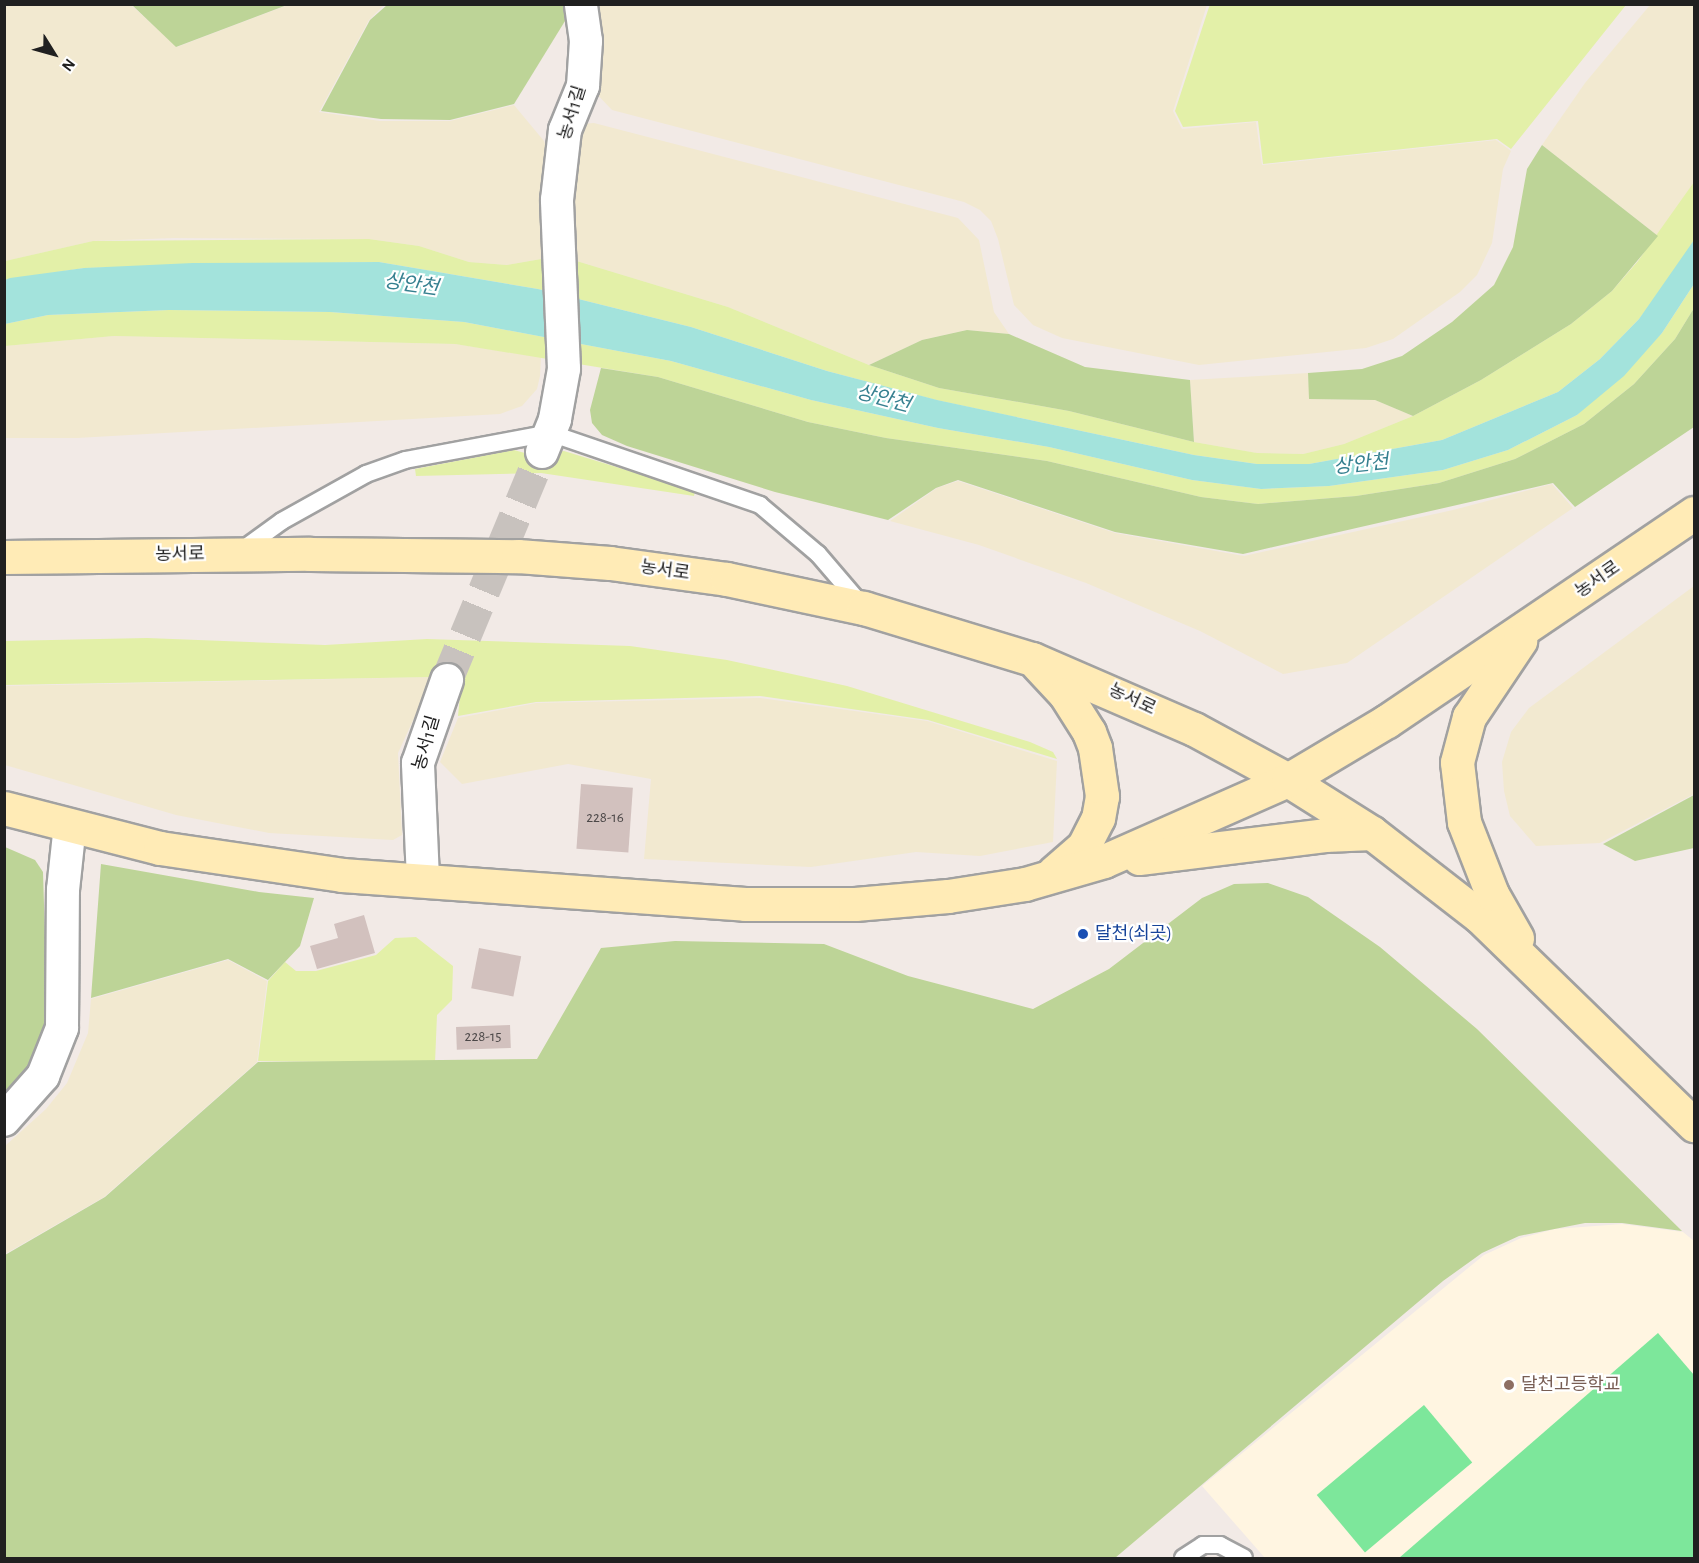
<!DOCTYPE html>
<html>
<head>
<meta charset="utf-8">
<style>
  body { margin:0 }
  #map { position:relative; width:1699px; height:1563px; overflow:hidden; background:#f2eae6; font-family:"Alegreya Sans","Noto Sans KR",sans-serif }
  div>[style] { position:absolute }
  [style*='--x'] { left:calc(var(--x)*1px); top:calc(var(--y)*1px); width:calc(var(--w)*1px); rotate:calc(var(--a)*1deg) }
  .education>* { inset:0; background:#fff5e1 }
  .farmland>* { inset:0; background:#f2e9d0 }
  .grass>* { inset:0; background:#e3f0a8 }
  .forest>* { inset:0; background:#bdd497 }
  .pitch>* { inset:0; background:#7de79b; transform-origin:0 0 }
  .water>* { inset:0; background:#a3e3dc }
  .building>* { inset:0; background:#d2c1be; transform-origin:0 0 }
  .street-tunnel>* { height:32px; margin-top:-16px; transform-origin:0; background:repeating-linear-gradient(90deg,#c8c2be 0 32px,transparent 0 48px) }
  .roads { filter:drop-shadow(2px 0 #a1a1a1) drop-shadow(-2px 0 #a1a1a1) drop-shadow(0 2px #a1a1a1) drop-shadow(0 -2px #a1a1a1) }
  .lane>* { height:16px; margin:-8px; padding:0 8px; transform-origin:8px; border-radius:8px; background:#fff }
  .street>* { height:32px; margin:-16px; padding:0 16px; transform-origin:16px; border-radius:16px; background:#fff }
  .secondary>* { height:33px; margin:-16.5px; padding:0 16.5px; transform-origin:16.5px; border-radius:16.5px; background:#ffebb6 }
  .dots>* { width:16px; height:16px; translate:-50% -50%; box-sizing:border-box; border:3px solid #fff; border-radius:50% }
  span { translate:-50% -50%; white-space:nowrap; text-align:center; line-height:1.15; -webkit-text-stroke:4.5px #fff; paint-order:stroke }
  .number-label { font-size:15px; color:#4c4848 }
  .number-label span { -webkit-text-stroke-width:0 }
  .street-label { font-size:18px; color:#202020 }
  .transit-label { font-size:18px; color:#164399 }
  .left { translate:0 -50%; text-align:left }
  .education-label { font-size:18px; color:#785e54 }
  .water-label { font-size:20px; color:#368090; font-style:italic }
  .frame { position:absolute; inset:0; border:6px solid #202020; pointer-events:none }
  .north { position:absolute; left:24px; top:24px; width:60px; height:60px; -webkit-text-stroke:4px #fff; paint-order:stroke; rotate:127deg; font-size:16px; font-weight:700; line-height:24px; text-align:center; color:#202020 }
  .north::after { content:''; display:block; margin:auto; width:21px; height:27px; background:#202020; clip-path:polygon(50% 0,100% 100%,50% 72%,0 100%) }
</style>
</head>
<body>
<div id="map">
  <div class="education">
    <i style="clip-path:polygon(1622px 1224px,1683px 1232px,1694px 1241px,1694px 1558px,1265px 1558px,1202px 1486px,1484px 1255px,1521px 1238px,1555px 1229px)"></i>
  </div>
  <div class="farmland">
    <i style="clip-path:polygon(5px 5px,131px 5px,177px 47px,288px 5px,384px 5px,369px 20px,319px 112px,380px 121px,450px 121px,514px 105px,544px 141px,550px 159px,547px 258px,507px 265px,469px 262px,419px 246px,369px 239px,174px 238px,93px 241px,5px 261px)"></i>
    <i style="clip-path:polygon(590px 5px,1207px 5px,1173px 111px,1182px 129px,1256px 122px,1262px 165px,1496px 140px,1511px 151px,1503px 169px,1492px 243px,1477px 275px,1460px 292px,1393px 339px,1366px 348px,1199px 365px,1062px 338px,1033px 325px,1014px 305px,998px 239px,991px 221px,980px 210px,964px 202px,612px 110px,591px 88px)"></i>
    <i style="clip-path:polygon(1650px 5px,1694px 5px,1694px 182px,1658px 236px,1542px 145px,1585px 83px)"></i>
    <i style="clip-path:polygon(594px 123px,958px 218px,979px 240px,994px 312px,1009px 334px,967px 330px,922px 340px,869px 365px,728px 307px,570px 259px,564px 198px,582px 124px)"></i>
    <i style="clip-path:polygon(114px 336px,455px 344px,541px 357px,540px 376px,537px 389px,522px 406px,500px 414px,77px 438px,5px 438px,4px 346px)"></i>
    <i style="clip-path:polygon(1308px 373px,1310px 399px,1375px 400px,1413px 416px,1344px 444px,1303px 454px,1256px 453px,1194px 442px,1190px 380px)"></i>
    <i style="clip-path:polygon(958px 481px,1115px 533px,1244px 556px,1453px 510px,1552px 484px,1573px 508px,1347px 663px,1283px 674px,1200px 631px,1086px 583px,979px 545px,890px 521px,937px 488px)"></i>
    <i style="clip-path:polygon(1694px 586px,1694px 794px,1600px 843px,1536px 846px,1510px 816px,1504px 791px,1502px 762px,1511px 732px,1529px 708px)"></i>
    <i style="clip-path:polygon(433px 677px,398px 753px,402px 835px,393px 840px,269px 833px,176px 815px,5px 765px,4px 686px)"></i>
    <i style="clip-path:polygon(760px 698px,927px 721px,1057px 761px,1053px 842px,980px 856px,916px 852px,811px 867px,644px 859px,651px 779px,568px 764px,462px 784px,440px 762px,458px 718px,536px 703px)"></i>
    <i style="clip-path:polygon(228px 960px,267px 981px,257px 1062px,104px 1197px,5px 1254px,5px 1146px,46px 1109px,67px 1083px,88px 1033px,91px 999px)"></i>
  </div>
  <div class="grass">
    <i style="clip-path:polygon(1210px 4px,1626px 4px,1626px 5px,1511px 149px,1497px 139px,1263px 164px,1258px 121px,1183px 127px,1175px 111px)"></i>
    <i style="clip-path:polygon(1694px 182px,1694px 240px,1676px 272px,1639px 319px,1600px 359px,1558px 392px,1442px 440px,1309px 464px,1257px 464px,1194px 455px,936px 400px,827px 371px,691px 327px,538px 289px,379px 262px,84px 268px,5px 280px,5px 261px,93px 241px,369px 239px,419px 246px,469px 262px,507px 265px,547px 258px,570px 259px,728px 307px,869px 365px,939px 388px,1069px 411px,1194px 442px,1257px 453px,1303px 454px,1344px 444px,1413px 416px,1481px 380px,1571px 324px,1612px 291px,1638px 261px)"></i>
    <i style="clip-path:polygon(1694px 284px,1694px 308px,1675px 339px,1634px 384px,1584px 424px,1515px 459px,1439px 483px,1356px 496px,1258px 504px,1201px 497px,1047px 461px,886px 438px,808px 422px,658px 377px,455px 344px,114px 336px,5px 346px,5px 324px,48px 315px,169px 310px,330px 312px,464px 322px,671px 361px,811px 400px,938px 428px,1049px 447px,1192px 480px,1261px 489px,1329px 486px,1443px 470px,1508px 450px,1577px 415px,1662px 333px)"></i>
    <i style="clip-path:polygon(514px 450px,532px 455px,564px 451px,695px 491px,694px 496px,541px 473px,416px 476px,415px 469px)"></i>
    <i style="clip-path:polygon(147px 638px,325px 645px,427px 639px,630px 646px,727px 660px,847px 686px,1030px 742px,1053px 752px,1057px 759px,928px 720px,760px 696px,536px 702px,458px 716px,461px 686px,433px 677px,5px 685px,4px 641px)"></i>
    <i style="clip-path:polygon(416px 937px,453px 966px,452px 1000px,437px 1015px,435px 1063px,258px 1061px,268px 981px,285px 962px,296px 971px,316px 971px,376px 955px,395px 938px)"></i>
  </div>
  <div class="forest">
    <i style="clip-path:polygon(132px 5px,287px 5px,176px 47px)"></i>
    <i style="clip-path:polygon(387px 5px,563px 5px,565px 21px,514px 104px,450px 120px,381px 119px,321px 111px,370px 20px)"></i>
    <i style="clip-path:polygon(1542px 145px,1658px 236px,1612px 291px,1571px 324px,1481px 380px,1413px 416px,1375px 400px,1309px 399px,1308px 373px,1362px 369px,1402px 356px,1452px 322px,1494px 285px,1513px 247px,1527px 169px)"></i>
    <i style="clip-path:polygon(1694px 308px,1694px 427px,1575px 507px,1553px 483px,1243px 554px,1115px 532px,958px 480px,936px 488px,888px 520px,775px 492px,627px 446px,602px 435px,592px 423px,590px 410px,601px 368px,658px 377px,808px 422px,886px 438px,1047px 461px,1201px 497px,1258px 504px,1356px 496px,1439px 483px,1515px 459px,1584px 424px,1634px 384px,1675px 339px)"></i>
    <i style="clip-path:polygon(967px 330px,1009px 334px,1085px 367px,1190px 380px,1194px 442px,1069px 411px,939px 388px,869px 365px,922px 340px)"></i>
    <i style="clip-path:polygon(1694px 795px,1694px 848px,1635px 861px,1603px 844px)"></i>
    <i style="clip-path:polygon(5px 847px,35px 860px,43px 872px,47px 1004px,47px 1030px,30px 1070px,5px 1100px)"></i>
    <i style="clip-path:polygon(101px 864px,259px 892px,314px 898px,300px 946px,268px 980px,228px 959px,91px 998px)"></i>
    <i style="clip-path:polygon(1268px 883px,1308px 897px,1380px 947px,1477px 1029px,1682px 1231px,1622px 1223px,1585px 1223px,1519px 1236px,1482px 1253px,1443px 1281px,1115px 1558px,5px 1558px,5px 1255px,105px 1197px,258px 1062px,537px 1059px,601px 948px,675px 941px,824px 944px,908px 976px,1033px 1009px,1109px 969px,1202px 898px,1234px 884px)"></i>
  </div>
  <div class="pitch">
    <i style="clip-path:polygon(1658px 1333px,1694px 1375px,1694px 1558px,1399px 1558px)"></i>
    <i style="left:1424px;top:1405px;width:75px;height:140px;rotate:50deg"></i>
  </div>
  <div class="water">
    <i style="clip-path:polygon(1694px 240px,1694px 284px,1662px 333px,1624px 376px,1577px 415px,1508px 450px,1443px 470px,1329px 486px,1261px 489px,1192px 480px,1049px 447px,938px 428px,811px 400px,671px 361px,464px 322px,330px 312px,169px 310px,48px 315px,5px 324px,5px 280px,10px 278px,84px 268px,193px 263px,379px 262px,538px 289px,691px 327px,827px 371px,937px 400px,1194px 455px,1257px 464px,1309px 464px,1442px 440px,1558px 392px,1600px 359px,1639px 319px)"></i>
  </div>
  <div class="building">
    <i style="left:581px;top:784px;width:52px;height:65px;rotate:4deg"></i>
    <i style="clip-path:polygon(364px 915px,375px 953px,317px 969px,310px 946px,338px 938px,334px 924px)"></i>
    <i style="left:479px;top:948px;width:43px;height:41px;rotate:11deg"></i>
    <i style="left:510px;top:1025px;width:23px;height:54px;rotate:88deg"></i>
  </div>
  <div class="street-tunnel">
    <i style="--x:447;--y:680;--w:247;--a:-67.4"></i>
  </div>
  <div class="roads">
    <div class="lane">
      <i style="--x:242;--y:550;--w:49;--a:-35.9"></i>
      <i style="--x:282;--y:521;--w:96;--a:-29.2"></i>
      <i style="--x:366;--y:474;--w:41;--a:-19.7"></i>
      <i style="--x:405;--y:460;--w:147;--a:-10.5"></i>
      <i style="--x:550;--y:433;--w:222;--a:18.9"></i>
      <i style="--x:760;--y:505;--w:76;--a:40.2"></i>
      <i style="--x:818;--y:554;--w:65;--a:49.4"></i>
      <i style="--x:1183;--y:1558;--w:24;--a:-33"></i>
      <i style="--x:1203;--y:1545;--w:17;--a:0"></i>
      <i style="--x:1220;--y:1545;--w:27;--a:28"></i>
    </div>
    <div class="street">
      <i style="--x:542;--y:452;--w:35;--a:-68"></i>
      <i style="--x:555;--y:419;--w:51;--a:-79.8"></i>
      <i style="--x:564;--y:369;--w:169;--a:-92.4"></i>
      <i style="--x:557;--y:200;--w:70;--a:-83.5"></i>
      <i style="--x:565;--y:130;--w:48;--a:-67.8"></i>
      <i style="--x:583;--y:86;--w:45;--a:-86.2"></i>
      <i style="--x:586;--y:41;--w:37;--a:-98"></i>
      <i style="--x:423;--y:879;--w:116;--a:-92.5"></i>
      <i style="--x:418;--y:763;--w:88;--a:-70.7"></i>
      <i style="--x:4;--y:1120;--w:59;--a:-48.4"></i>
      <i style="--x:43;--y:1076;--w:52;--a:-68.4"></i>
      <i style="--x:62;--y:1028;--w:138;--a:-89.6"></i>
      <i style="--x:63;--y:890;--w:65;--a:-83.9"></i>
    </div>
    <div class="secondary">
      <i style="--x:4;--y:557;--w:306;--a:-0.6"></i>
      <i style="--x:310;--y:554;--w:208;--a:0.6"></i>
      <i style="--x:518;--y:556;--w:92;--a:4.4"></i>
      <i style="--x:610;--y:563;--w:118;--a:7.8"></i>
      <i style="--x:727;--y:579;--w:140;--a:12"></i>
      <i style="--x:864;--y:608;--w:176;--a:16.9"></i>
      <i style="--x:1032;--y:659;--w:176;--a:23.4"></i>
      <i style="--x:1194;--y:729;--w:107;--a:28.5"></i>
      <i style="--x:1288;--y:780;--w:99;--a:32.2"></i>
      <i style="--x:1372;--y:833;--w:135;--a:37.8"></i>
      <i style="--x:1479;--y:916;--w:300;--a:44.2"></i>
      <i style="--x:1037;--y:664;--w:41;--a:47"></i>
      <i style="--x:1065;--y:694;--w:45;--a:57.7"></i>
      <i style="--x:1089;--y:732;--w:17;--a:69"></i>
      <i style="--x:1095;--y:748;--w:49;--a:81.7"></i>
      <i style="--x:1102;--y:796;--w:22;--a:100"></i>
      <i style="--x:1098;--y:818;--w:31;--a:117"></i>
      <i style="--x:1084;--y:846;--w:40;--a:139"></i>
      <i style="--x:4;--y:808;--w:161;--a:14.4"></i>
      <i style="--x:160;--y:848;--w:184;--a:8.4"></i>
      <i style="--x:342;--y:875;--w:404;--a:4.1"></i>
      <i style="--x:745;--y:904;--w:110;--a:0"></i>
      <i style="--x:855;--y:904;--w:93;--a:-4.9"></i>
      <i style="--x:948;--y:896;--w:78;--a:-8.9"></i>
      <i style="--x:1025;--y:884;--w:82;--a:-16.2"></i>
      <i style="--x:1104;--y:861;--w:201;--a:-23.8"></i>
      <i style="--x:1288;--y:780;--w:115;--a:-30.8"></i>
      <i style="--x:1387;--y:721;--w:371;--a:-34.1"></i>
      <i style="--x:1139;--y:858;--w:187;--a:-7"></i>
      <i style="--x:1325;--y:835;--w:47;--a:-2.4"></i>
      <i style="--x:1517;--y:938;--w:51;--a:-119.6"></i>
      <i style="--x:1492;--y:894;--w:77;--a:-111.3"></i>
      <i style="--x:1464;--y:822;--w:60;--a:-96.7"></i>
      <i style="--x:1457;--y:762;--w:47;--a:-75.1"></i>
      <i style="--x:1469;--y:717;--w:92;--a:-56.1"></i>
    </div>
  </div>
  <div class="dots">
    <i style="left:1083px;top:934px;background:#1a4fb4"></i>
    <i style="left:1509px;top:1385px;background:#8d6e63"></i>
  </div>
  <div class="number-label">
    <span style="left:605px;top:818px">228-16</span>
    <span style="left:483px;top:1037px">228-15</span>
  </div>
  <div class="street-label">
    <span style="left:573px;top:113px;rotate:-73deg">농서1길</span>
    <span style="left:180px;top:555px;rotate:-1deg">농서로</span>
    <span style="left:665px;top:571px;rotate:8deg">농서로</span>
    <span style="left:1598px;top:580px;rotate:-35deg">농서로</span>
    <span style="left:1132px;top:700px;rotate:25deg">농서로</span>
    <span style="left:427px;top:743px;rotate:-74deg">농서1길</span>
  </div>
  <div class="transit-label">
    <span class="left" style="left:1095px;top:934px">달천(쇠곳)</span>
  </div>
  <div class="education-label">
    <span class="left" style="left:1521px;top:1385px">달천고등학교</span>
  </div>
  <div class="water-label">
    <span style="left:411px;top:285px;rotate:8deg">상안천</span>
    <span style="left:883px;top:399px;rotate:15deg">상안천</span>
    <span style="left:1361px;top:465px;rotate:-6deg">상안천</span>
  </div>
  <div class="frame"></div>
  <div class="north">N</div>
</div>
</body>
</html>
